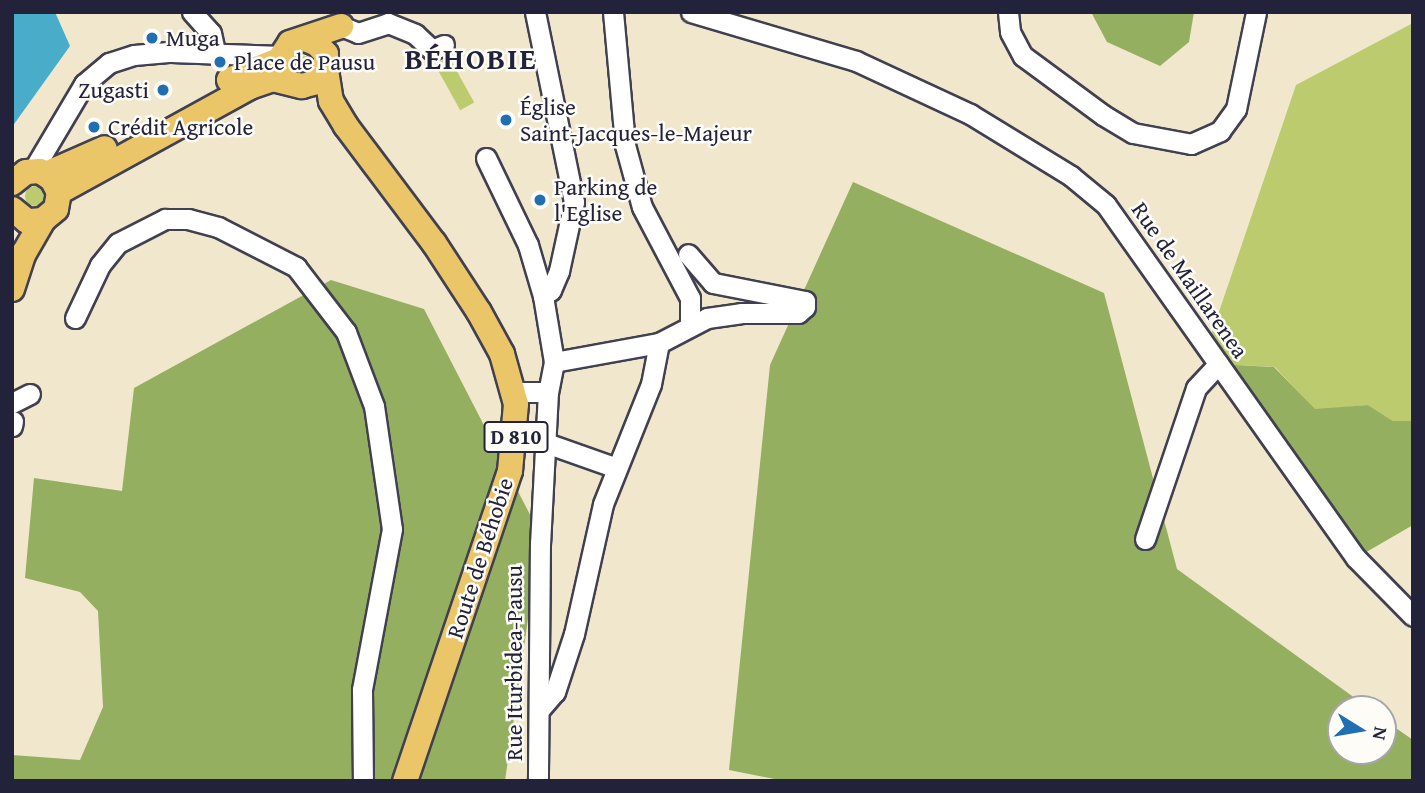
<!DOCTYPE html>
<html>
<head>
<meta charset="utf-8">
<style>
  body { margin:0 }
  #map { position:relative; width:1425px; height:793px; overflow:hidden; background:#f0e7cd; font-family:"Gentium Book Plus",serif }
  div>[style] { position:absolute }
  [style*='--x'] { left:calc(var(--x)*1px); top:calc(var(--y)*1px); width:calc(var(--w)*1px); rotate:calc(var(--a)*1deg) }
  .green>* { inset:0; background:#bccb6d; transform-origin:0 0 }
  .round { border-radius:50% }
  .forest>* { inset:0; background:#95af60 }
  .water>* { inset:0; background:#49adc9 }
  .roads { filter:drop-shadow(2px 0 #414051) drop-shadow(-2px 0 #414051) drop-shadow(0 2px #414051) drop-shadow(0 -2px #414051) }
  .minor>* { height:19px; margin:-9.5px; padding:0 9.5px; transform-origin:9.5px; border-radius:9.5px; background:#fff }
  .major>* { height:24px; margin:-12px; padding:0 12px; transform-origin:12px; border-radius:12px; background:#ebc669 }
  .dots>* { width:19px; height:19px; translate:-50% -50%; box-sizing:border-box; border:4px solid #fdfcf7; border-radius:50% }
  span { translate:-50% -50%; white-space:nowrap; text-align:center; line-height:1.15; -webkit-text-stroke:5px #fdfcf7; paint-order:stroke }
  .shield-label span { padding:2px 5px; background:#fdfcf7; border:2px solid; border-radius:5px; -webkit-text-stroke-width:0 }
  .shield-label { font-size:21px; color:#22223b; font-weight:700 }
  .poi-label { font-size:23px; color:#22223b }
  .left { translate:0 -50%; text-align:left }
  .right { translate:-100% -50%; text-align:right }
  .street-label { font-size:23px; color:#22223b }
  .district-label { font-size:30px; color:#22223b; font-weight:700; letter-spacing:2px }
  .frame { position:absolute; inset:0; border:14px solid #22223b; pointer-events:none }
  .north { position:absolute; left:1327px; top:695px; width:70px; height:70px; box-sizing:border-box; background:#fdfcf7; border:2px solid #a5a5ac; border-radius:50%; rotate:101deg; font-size:19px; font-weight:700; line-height:28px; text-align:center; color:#22223b }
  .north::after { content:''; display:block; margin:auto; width:24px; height:32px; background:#1f6fb2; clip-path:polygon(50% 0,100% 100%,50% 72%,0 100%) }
</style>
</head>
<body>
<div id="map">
  <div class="green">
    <i style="clip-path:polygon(1413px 23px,1413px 421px,1393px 421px,1368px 405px,1315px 410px,1275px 367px,1218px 364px,1207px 347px,1296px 85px)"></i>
    <i class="round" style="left:298px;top:56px;width:16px;height:16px"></i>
    <i style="left:449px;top:57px;width:52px;height:16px;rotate:61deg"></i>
    <i class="round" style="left:25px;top:186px;width:20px;height:20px"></i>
  </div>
  <div class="forest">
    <i style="clip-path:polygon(1091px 12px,1194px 12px,1189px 42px,1160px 66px,1107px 42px)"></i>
    <i style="clip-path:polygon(853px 182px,1104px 293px,1177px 569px,1370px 709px,1341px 709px,1341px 751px,1383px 751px,1383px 719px,1413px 740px,1413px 781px,785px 781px,729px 770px,770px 365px)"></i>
    <i style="clip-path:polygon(331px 280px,424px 309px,540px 534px,505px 781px,12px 781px,12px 755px,80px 760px,103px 707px,98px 611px,80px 592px,25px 578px,34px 478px,122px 491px,134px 388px)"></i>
    <i style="clip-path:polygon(1218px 364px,1274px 367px,1315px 409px,1368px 405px,1393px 421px,1413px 421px,1413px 525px,1356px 558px)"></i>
  </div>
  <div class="water">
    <i style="clip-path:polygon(12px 12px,55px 12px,70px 46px,12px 127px,12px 162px)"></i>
  </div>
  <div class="roads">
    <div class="minor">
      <i style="--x:192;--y:12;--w:28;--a:48"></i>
      <i style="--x:211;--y:33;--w:19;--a:78"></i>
      <i style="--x:535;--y:12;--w:194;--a:78.4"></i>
      <i style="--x:574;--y:202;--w:71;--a:102.3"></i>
      <i style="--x:559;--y:271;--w:21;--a:113"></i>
      <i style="--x:551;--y:290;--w:10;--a:143"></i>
      <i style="--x:613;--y:12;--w:134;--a:84.8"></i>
      <i style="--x:625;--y:145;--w:64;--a:74.7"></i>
      <i style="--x:642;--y:207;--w:103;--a:62.2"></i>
      <i style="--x:690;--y:298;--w:26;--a:90"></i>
      <i style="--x:691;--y:12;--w:172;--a:16.5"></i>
      <i style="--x:856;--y:61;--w:126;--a:24.9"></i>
      <i style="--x:970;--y:114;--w:119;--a:31.5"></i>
      <i style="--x:1071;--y:176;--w:45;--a:39.6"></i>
      <i style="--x:1106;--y:205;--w:433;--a:54.7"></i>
      <i style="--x:1356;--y:558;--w:81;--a:45.5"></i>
      <i style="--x:1008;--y:12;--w:20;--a:84"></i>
      <i style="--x:1010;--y:32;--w:27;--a:62"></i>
      <i style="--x:1023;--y:56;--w:99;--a:36.4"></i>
      <i style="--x:1103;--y:115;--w:35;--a:31"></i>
      <i style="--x:1133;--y:133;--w:59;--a:10.7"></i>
      <i style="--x:1191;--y:144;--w:32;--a:-24"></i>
      <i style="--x:1220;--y:131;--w:27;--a:-54"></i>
      <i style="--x:1236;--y:109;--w:99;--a:-78.3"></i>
      <i style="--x:341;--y:26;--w:18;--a:22"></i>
      <i style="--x:358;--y:33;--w:32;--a:-18"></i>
      <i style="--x:388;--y:23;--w:29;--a:22"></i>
      <i style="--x:415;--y:34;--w:23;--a:43"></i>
      <i style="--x:432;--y:50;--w:13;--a:-23"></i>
      <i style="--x:486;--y:158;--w:97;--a:64.2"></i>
      <i style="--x:528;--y:245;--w:53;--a:73.6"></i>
      <i style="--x:543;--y:296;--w:67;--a:80.5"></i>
      <i style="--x:554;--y:362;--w:31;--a:101"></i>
      <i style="--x:548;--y:392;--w:151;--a:93"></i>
      <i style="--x:540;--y:543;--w:238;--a:90.5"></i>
      <i style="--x:33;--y:170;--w:100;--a:-59.3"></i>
      <i style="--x:84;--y:84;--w:33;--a:-40"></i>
      <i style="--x:109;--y:63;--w:26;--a:-18"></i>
      <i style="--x:134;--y:55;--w:37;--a:-5"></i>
      <i style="--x:171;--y:52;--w:110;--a:2.1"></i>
      <i style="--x:75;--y:318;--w:59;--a:-64.7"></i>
      <i style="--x:100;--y:265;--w:28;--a:-51"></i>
      <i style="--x:118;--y:243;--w:53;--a:-27.1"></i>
      <i style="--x:165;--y:219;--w:23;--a:0"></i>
      <i style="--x:188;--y:219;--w:31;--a:15"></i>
      <i style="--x:218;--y:227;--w:88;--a:27.1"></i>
      <i style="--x:296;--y:267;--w:82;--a:52.4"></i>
      <i style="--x:346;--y:332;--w:79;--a:69.3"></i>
      <i style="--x:374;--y:406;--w:124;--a:81.7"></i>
      <i style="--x:392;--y:529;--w:164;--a:100.6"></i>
      <i style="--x:362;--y:690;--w:91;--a:89.4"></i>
      <i style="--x:554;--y:362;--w:107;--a:-10.3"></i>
      <i style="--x:659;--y:343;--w:54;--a:-27.5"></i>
      <i style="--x:707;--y:318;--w:34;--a:-8"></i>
      <i style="--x:741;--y:313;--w:57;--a:0"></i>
      <i style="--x:798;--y:313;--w:9;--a:-41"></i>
      <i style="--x:805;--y:307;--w:6;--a:-90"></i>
      <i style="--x:805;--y:301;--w:94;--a:-168.9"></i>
      <i style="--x:713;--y:283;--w:38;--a:-131"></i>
      <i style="--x:513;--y:392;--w:35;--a:0"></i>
      <i style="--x:12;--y:403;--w:20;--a:-27"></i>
      <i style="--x:12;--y:426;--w:5;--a:-79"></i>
      <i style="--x:546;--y:443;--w:72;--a:19.4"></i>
      <i style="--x:1145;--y:539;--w:159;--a:-71.3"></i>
      <i style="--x:1196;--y:388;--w:33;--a:-47"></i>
      <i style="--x:540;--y:709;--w:23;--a:-49"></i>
      <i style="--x:555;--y:692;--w:61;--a:-71.9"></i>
      <i style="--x:574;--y:634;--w:133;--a:-77.4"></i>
      <i style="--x:603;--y:504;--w:129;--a:-68.2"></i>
      <i style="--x:651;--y:384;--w:42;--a:-79"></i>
    </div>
    <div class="major">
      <i style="--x:326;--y:70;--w:31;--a:81"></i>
      <i style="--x:331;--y:101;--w:29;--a:59"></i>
      <i style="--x:346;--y:126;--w:146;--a:53.1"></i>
      <i style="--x:434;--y:243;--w:82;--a:56.9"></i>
      <i style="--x:479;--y:312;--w:48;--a:61.3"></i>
      <i style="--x:502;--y:354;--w:52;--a:74.4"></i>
      <i style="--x:516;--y:404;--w:67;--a:95.1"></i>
      <i style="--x:510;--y:471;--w:327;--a:108.7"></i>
      <i style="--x:284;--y:75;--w:16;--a:-108"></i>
      <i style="--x:279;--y:60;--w:20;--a:-57"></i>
      <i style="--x:290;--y:43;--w:54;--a:-18.4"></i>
      <i style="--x:229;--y:80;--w:54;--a:-21.8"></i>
      <i style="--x:46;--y:174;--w:64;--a:-23.8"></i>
      <i style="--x:12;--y:183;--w:18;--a:-38"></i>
      <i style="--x:26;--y:172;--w:14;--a:-4"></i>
      <i style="--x:40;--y:171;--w:14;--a:34"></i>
      <i style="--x:52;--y:179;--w:15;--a:62"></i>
      <i style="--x:59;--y:192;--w:17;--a:100"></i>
      <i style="--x:56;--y:209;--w:17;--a:140"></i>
      <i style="--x:43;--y:220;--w:16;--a:176"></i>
      <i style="--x:27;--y:221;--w:19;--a:-141"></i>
      <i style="--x:59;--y:192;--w:218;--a:-28.8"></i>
      <i style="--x:250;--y:87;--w:24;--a:-19"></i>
      <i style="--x:273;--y:79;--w:30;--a:14"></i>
      <i style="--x:302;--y:86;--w:16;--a:-15"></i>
      <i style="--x:317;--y:82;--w:15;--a:-53"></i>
      <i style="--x:326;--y:70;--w:16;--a:-90"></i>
      <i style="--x:326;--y:54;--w:13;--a:-132"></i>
      <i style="--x:317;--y:44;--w:13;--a:-157"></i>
      <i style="--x:12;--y:289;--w:38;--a:-72"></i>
      <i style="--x:24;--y:253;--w:38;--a:-60"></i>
    </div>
  </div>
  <div class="dots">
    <i style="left:152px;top:38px;background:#1f6fb2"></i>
    <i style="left:220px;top:62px;background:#1f6fb2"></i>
    <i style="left:163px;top:90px;background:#1f6fb2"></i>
    <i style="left:506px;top:120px;background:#1f6fb2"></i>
    <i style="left:94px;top:127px;background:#1f6fb2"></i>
    <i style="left:540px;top:200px;background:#1f6fb2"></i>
  </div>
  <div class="shield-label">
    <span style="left:516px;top:437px">D 810</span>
  </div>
  <div class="poi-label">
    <span class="left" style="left:166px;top:38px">Muga</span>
    <span class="left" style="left:234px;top:62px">Place de Pausu</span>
    <span class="right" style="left:149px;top:90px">Zugasti</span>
    <span class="left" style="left:520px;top:120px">Église<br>Saint-Jacques-le-Majeur</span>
    <span class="left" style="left:108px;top:127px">Crédit Agricole</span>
    <span class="left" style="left:554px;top:200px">Parking de<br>l'Eglise</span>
  </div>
  <div class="street-label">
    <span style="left:1190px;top:280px;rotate:55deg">Rue de Maillarenea</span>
    <span style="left:480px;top:558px;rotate:-72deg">Route de Béhobie</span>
    <span style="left:514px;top:663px;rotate:-90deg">Rue Iturbidea-Pausu</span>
  </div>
  <div class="district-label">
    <span style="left:471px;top:58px">BÉHOBIE</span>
  </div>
  <div class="frame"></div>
  <div class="north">N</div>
</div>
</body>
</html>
